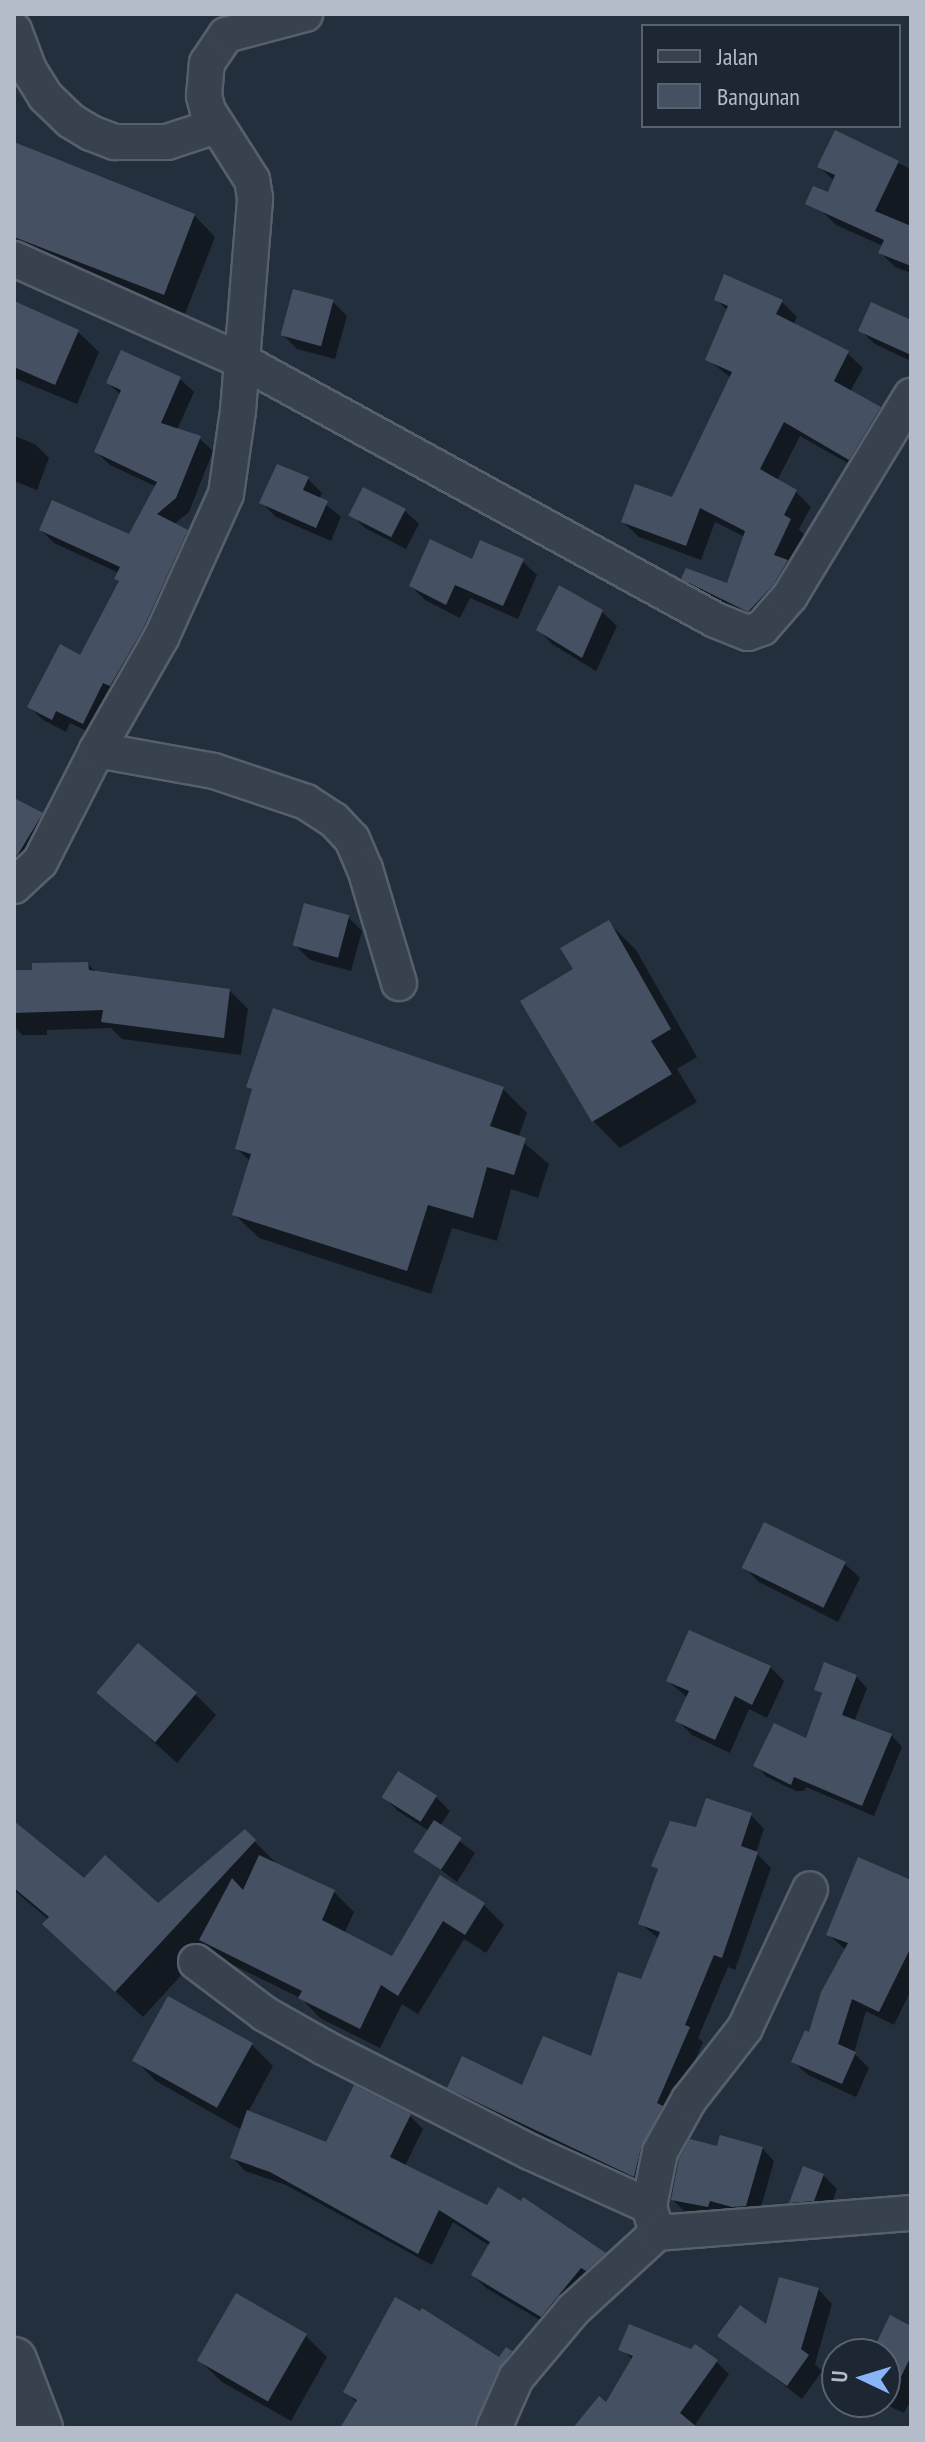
<!DOCTYPE html>
<html>
<head>
<meta charset="utf-8">
<style>
  body { margin:0 }
  #map { position:relative; width:925px; height:2442px; overflow:hidden; background:#242f3e; font-family:"PT Sans Narrow",sans-serif }
  div>[style] { position:absolute }
  [style*='--x'] { left:calc(var(--x)*1px); top:calc(var(--y)*1px); width:calc(var(--w)*1px); rotate:calc(var(--a)*1deg) }
  .shadow>* { inset:0; background:#0007 }
  .building>* { inset:0; background:#455162; transform-origin:0 0 }
  .roads { filter:drop-shadow(2px 0 #565f6c) drop-shadow(-2px 0 #565f6c) drop-shadow(0 2px #565f6c) drop-shadow(0 -2px #565f6c) }
  .minor>* { height:34px; margin:-17px; padding:0 17px; transform-origin:17px; border-radius:17px; background:#38414e }
  .tertiary>* { height:44px; margin:-22px; padding:0 22px; transform-origin:22px; border-radius:22px; background:#38414e }
  span { translate:-50% -50%; white-space:nowrap; text-align:center; line-height:1.15; -webkit-text-stroke:7px #1d2633; paint-order:stroke }
  .frame { position:absolute; inset:0; border:16px solid #b4bcc9; pointer-events:none }
  .legend { position:absolute; left:641px; top:24px; width:260px; height:104px; box-sizing:border-box; background:#1d2633; border:2px solid #59626f; margin:0; padding:10px 14px; list-style:none; font-size:24px; color:#b4bcc9 }
  .legend li { display:flex; align-items:center; gap:16px; height:40px }
  .legend b { width:40px; border:2px solid #59626f }
  .north { position:absolute; left:821px; top:2338px; width:80px; height:80px; box-sizing:border-box; background:#1d2633; border:2px solid #59626f; border-radius:50%; rotate:274deg; font-size:22px; font-weight:700; line-height:32px; text-align:center; color:#b4bcc9 }
  .north::after { content:''; display:block; margin:auto; width:28px; height:36px; background:#8ab4f8; clip-path:polygon(50% 0,100% 100%,50% 72%,0 100%) }
</style>
</head>
<body>
<div id="map">
  <div class="shadow">
    <i style="clip-path:polygon(836px 133px,911px 169px,911px 273px,895px 267px,881px 253px,883px 246px,836px 225px,821px 210px,834px 181px,819px 166px)"></i>
    <i style="clip-path:polygon(14px 144px,194px 215px,215px 237px,185px 314px,14px 249px)"></i>
    <i style="clip-path:polygon(716px 299px,782px 302px,797px 317px,793px 325px,847px 353px,863px 368px,850px 392px,880px 409px,895px 424px,865px 473px,800px 436px,777px 481px,796px 492px,811px 507px,799px 529px,805px 536px,764px 626px,699px 594px,684px 578px,728px 586px,745px 537px,715px 522px,701px 560px,639px 537px,623px 522px,673px 500px,731px 378px,707px 359px,728px 311px)"></i>
    <i style="clip-path:polygon(333px 302px,347px 316px,335px 359px,297px 349px,283px 335px)"></i>
    <i style="clip-path:polygon(14px 308px,77px 331px,99px 352px,77px 404px,14px 378px)"></i>
    <i style="clip-path:polygon(911px 323px,911px 361px,875px 344px,860px 330px)"></i>
    <i style="clip-path:polygon(180px 379px,194px 392px,177px 430px,199px 438px,213px 451px,189px 512px,173px 525px,200px 545px,97px 736px,70px 723px,66px 732px,43px 720px,30px 707px,81px 658px,120px 583px,117px 579px,119px 573px,54px 543px,41px 530px,130px 537px,157px 487px,110px 465px,96px 452px,121px 395px,108px 383px)"></i>
    <i style="clip-path:polygon(14px 436px,35px 444px,49px 458px,37px 490px,14px 481px)"></i>
    <i style="clip-path:polygon(308px 479px,322px 493px,319px 499px,341px 517px,331px 541px,276px 517px,262px 503px)"></i>
    <i style="clip-path:polygon(404px 510px,419px 524px,406px 549px,365px 528px,351px 514px)"></i>
    <i style="clip-path:polygon(522px 561px,537px 575px,518px 619px,470px 598px,460px 618px,425px 600px,411px 586px,473px 562px)"></i>
    <i style="clip-path:polygon(560px 588px,602px 612px,617px 626px,596px 671px,552px 644px,538px 629px)"></i>
    <i style="clip-path:polygon(14px 800px,41px 814px,56px 829px,14px 868px)"></i>
    <i style="clip-path:polygon(348px 917px,362px 931px,351px 971px,310px 960px,295px 945px)"></i>
    <i style="clip-path:polygon(608px 922px,636px 950px,697px 1057px,677px 1069px,697px 1102px,620px 1148px,593px 1121px,576px 970px)"></i>
    <i style="clip-path:polygon(88px 964px,97px 973px,230px 991px,248px 1009px,241px 1055px,122px 1039px,111px 1028px,47px 1030px,47px 1035px,22px 1035px,14px 1026px,14px 972px)"></i>
    <i style="clip-path:polygon(248px 1086px,503px 1089px,527px 1113px,518px 1138px,549px 1164px,538px 1198px,511px 1189px,497px 1241px,452px 1228px,431px 1294px,259px 1238px,234px 1214px,251px 1162px,237px 1149px,254px 1092px)"></i>
    <i style="clip-path:polygon(765px 1525px,845px 1564px,860px 1578px,838px 1622px,759px 1582px,745px 1568px)"></i>
    <i style="clip-path:polygon(770px 1667px,784px 1681px,767px 1718px,749px 1709px,730px 1753px,692px 1735px,678px 1721px,688px 1698px,668px 1681px)"></i>
    <i style="clip-path:polygon(856px 1676px,867px 1688px,854px 1722px,891px 1735px,902px 1747px,874px 1816px,806px 1787px,804px 1791px,796px 1791px,767px 1777px,756px 1766px,807px 1741px,823px 1695px,816px 1689px)"></i>
    <i style="clip-path:polygon(99px 1693px,195px 1694px,216px 1715px,177px 1763px)"></i>
    <i style="clip-path:polygon(435px 1796px,450px 1811px,440px 1826px,475px 1853px,457px 1882px,416px 1851px,429px 1831px,398px 1811px,384px 1797px)"></i>
    <i style="clip-path:polygon(751px 1815px,764px 1829px,756px 1853px,771px 1868px,735px 1970px,728px 1967px,698px 2038px,703px 2042px,671px 2116px,648px 2189px,463px 2101px,450px 2087px,523px 2087px,592px 2059px,642px 1982px,659px 1939px,640px 1923px,659px 1871px,654px 1866px,697px 1829px)"></i>
    <i style="clip-path:polygon(14px 1824px,84px 1881px,157px 1906px,245px 1832px,279px 1866px,334px 1892px,354px 1912px,344px 1934px,393px 1958px,441px 1878px,484px 1905px,504px 1925px,486px 1953px,464px 1939px,418px 2014px,402px 2004px,380px 2048px,320px 2018px,302px 1999px,221px 1959px,208px 1946px,143px 2017px,71px 1950px,49px 1920px,14px 1890px)"></i>
    <i style="clip-path:polygon(911px 1882px,911px 1990px,894px 2025px,866px 2011px,854px 2053px,869px 2068px,856px 2097px,808px 2075px,793px 2061px,811px 2034px,846px 1950px,829px 1935px)"></i>
    <i style="clip-path:polygon(252px 2045px,273px 2066px,248px 2112px,326px 2144px,410px 2116px,423px 2129px,405px 2166px,488px 2207px,522px 2203px,524px 2200px,605px 2254px,618px 2267px,555px 2329px,486px 2288px,473px 2275px,490px 2246px,453px 2222px,432px 2265px,286px 2185px,245px 2171px,232px 2157px,242px 2130px,156px 2081px,135px 2060px)"></i>
    <i style="clip-path:polygon(719px 2148px,762px 2148px,774px 2161px,758px 2218px,721px 2218px,697px 2212px,696px 2215px,685px 2212px,673px 2200px)"></i>
    <i style="clip-path:polygon(823px 2175px,837px 2189px,828px 2214px,805px 2216px,791px 2202px)"></i>
    <i style="clip-path:polygon(818px 2289px,832px 2304px,815px 2364px,822px 2371px,802px 2399px,720px 2335px,768px 2328px)"></i>
    <i style="clip-path:polygon(237px 2296px,306px 2336px,327px 2357px,291px 2421px,222px 2382px,200px 2361px)"></i>
    <i style="clip-path:polygon(421px 2314px,500px 2360px,506px 2350px,527px 2369px,495px 2428px,343px 2428px,358px 2404px,346px 2392px)"></i>
    <i style="clip-path:polygon(911px 2328px,911px 2399px,904px 2413px,880px 2402px,885px 2402px,885px 2354px,873px 2354px)"></i>
    <i style="clip-path:polygon(624px 2351px,716px 2361px,729px 2374px,693px 2428px,575px 2428px,606px 2405px,633px 2360px)"></i>
  </div>
  <div class="building">
    <i style="clip-path:polygon(835px 130px,899px 161px,875px 211px,911px 226px,911px 266px,878px 253px,884px 240px,805px 204px,813px 186px,828px 192px,835px 175px,817px 167px)"></i>
    <i style="clip-path:polygon(14px 142px,195px 214px,164px 295px,14px 237px)"></i>
    <i style="clip-path:polygon(724px 274px,783px 300px,776px 314px,849px 351px,834px 381px,881px 407px,849px 460px,784px 422px,760px 469px,797px 490px,784px 515px,791px 519px,774px 555px,788px 560px,774px 584px,748px 612px,681px 579px,686px 568px,727px 583px,745px 531px,700px 508px,686px 546px,621px 522px,635px 484px,672px 497px,732px 372px,705px 360px,728px 306px,714px 300px)"></i>
    <i style="left:293px;top:289px;width:42px;height:48px;rotate:15deg"></i>
    <i style="clip-path:polygon(14px 301px,79px 330px,55px 385px,14px 367px)"></i>
    <i style="clip-path:polygon(871px 302px,911px 320px,911px 355px,858px 331px)"></i>
    <i style="clip-path:polygon(121px 350px,181px 377px,161px 423px,201px 436px,176px 498px,157px 514px,188px 530px,143px 629px,110px 686px,103px 683px,83px 724px,56px 711px,52px 720px,27px 707px,60px 644px,80px 655px,119px 581px,114px 579px,120px 567px,39px 530px,52px 500px,129px 534px,157px 482px,94px 452px,121px 390px,106px 383px)"></i>
    <i style="clip-path:polygon(277px 464px,309px 477px,303px 490px,328px 501px,316px 528px,259px 503px)"></i>
    <i style="left:363px;top:487px;width:48px;height:32px;rotate:27deg"></i>
    <i style="clip-path:polygon(430px 539px,472px 559px,480px 540px,524px 559px,503px 606px,455px 585px,446px 605px,409px 586px)"></i>
    <i style="clip-path:polygon(559px 585px,603px 610px,582px 658px,536px 630px)"></i>
    <i style="clip-path:polygon(14px 798px,43px 813px,17px 856px,14px 854px)"></i>
    <i style="left:304px;top:903px;width:47px;height:44px;rotate:15deg"></i>
    <i style="clip-path:polygon(609px 920px,671px 1029px,651px 1041px,672px 1074px,592px 1122px,520px 1001px,573px 969px,560px 948px)"></i>
    <i style="clip-path:polygon(88px 962px,89px 970px,230px 989px,224px 1038px,101px 1022px,103px 1010px,14px 1013px,14px 970px,32px 970px,32px 963px)"></i>
    <i style="clip-path:polygon(273px 1008px,504px 1087px,490px 1126px,526px 1138px,514px 1175px,487px 1167px,473px 1218px,428px 1205px,407px 1271px,232px 1215px,251px 1154px,235px 1149px,252px 1089px,246px 1087px)"></i>
    <i style="left:764px;top:1522px;width:91px;height:51px;rotate:26deg"></i>
    <i style="clip-path:polygon(689px 1630px,771px 1666px,752px 1705px,735px 1696px,715px 1740px,675px 1721px,689px 1691px,666px 1681px)"></i>
    <i style="left:138px;top:1643px;width:77px;height:65px;rotate:40deg"></i>
    <i style="clip-path:polygon(824px 1662px,857px 1675px,842px 1715px,892px 1734px,862px 1806px,794px 1777px,791px 1785px,753px 1766px,774px 1723px,806px 1738px,822px 1693px,814px 1690px)"></i>
    <i style="left:398px;top:1771px;width:46px;height:31px;rotate:32deg"></i>
    <i style="clip-path:polygon(706px 1798px,752px 1813px,741px 1846px,758px 1852px,722px 1958px,714px 1955px,685px 2025px,690px 2027px,657px 2103px,663px 2106px,641px 2148px,634px 2177px,447px 2088px,462px 2056px,522px 2085px,543px 2036px,591px 2056px,618px 1972px,641px 1979px,660px 1932px,638px 1924px,658px 1869px,651px 1866px,670px 1821px,696px 1827px)"></i>
    <i style="left:434px;top:1820px;width:33px;height:38px;rotate:33deg"></i>
    <i style="clip-path:polygon(14px 1821px,84px 1878px,105px 1855px,158px 1903px,245px 1829px,256px 1840px,115px 1992px,42px 1924px,49px 1917px,14px 1888px)"></i>
    <i style="clip-path:polygon(259px 1855px,335px 1890px,322px 1920px,392px 1956px,440px 1875px,485px 1903px,465px 1935px,443px 1921px,398px 1996px,381px 1985px,360px 2029px,298px 1998px,302px 1991px,199px 1940px,232px 1878px,243px 1890px)"></i>
    <i style="clip-path:polygon(858px 1857px,911px 1880px,911px 1947px,879px 2012px,852px 1999px,838px 2044px,856px 2052px,842px 2084px,791px 2062px,805px 2030px,809px 2032px,821px 1992px,848px 1943px,826px 1935px)"></i>
    <i style="left:168px;top:1996px;width:97px;height:74px;rotate:29deg"></i>
    <i style="clip-path:polygon(354px 2085px,411px 2114px,390px 2157px,487px 2205px,498px 2187px,521px 2201px,523px 2197px,606px 2253px,586px 2271px,581px 2268px,541px 2317px,471px 2275px,490px 2242px,439px 2210px,418px 2254px,270px 2172px,230px 2158px,247px 2110px,326px 2142px)"></i>
    <i style="clip-path:polygon(720px 2135px,763px 2147px,746px 2206px,732px 2207px,710px 2201px,708px 2207px,671px 2200px,679px 2159px,690px 2139px,717px 2146px)"></i>
    <i style="clip-path:polygon(803px 2166px,824px 2174px,814px 2201px,789px 2203px)"></i>
    <i style="clip-path:polygon(779px 2277px,819px 2288px,801px 2349px,809px 2355px,787px 2386px,717px 2336px,740px 2305px,766px 2324px)"></i>
    <i style="left:236px;top:2293px;width:82px;height:78px;rotate:30deg"></i>
    <i style="clip-path:polygon(395px 2297px,420px 2311px,422px 2308px,499px 2357px,506px 2347px,512px 2351px,498px 2370px,474px 2428px,340px 2428px,357px 2400px,343px 2392px)"></i>
    <i style="clip-path:polygon(890px 2315px,911px 2326px,911px 2356px,885px 2410px,885px 2354px,871px 2354px)"></i>
    <i style="clip-path:polygon(629px 2324px,691px 2349px,695px 2344px,718px 2360px,680px 2413px,698px 2428px,573px 2428px,599px 2396px,606px 2402px,633px 2356px,618px 2350px)"></i>
  </div>
  <div class="roads">
    <div class="minor">
      <i style="--x:14;--y:30;--w:43;--a:69.4"></i>
      <i style="--x:29;--y:70;--w:31;--a:58"></i>
      <i style="--x:45;--y:96;--w:36;--a:44"></i>
      <i style="--x:71;--y:121;--w:23;--a:31"></i>
      <i style="--x:91;--y:133;--w:26;--a:21"></i>
      <i style="--x:115;--y:142;--w:52;--a:0"></i>
      <i style="--x:167;--y:142;--w:52;--a:-18.1"></i>
      <i style="--x:14;--y:259;--w:250;--a:24.1"></i>
      <i style="--x:242;--y:361;--w:539;--a:28.7"></i>
      <i style="--x:715;--y:620;--w:35;--a:22"></i>
      <i style="--x:748;--y:633;--w:15;--a:-20"></i>
      <i style="--x:762;--y:628;--w:43;--a:-48.8"></i>
      <i style="--x:790;--y:596;--w:234;--a:-58.8"></i>
      <i style="--x:97;--y:750;--w:119;--a:10.2"></i>
      <i style="--x:214;--y:771;--w:97;--a:18.6"></i>
      <i style="--x:306;--y:802;--w:33;--a:33"></i>
      <i style="--x:334;--y:820;--w:26;--a:47"></i>
      <i style="--x:352;--y:839;--w:33;--a:67"></i>
      <i style="--x:365;--y:869;--w:119;--a:73.4"></i>
      <i style="--x:14;--y:886;--w:35;--a:-43"></i>
      <i style="--x:40;--y:862;--w:126;--a:-63"></i>
      <i style="--x:97;--y:750;--w:129;--a:-60.3"></i>
      <i style="--x:161;--y:638;--w:158;--a:-65.7"></i>
      <i style="--x:226;--y:494;--w:84;--a:-81.8"></i>
      <i style="--x:238;--y:411;--w:214;--a:-85.4"></i>
      <i style="--x:255;--y:198;--w:18;--a:-99"></i>
      <i style="--x:252;--y:180;--w:82;--a:-122.5"></i>
      <i style="--x:208;--y:111;--w:16;--a:-105"></i>
      <i style="--x:204;--y:96;--w:33;--a:-85"></i>
      <i style="--x:207;--y:63;--w:34;--a:-56"></i>
      <i style="--x:226;--y:35;--w:82;--a:-14.9"></i>
      <i style="--x:196;--y:1962;--w:86;--a:37"></i>
      <i style="--x:265;--y:2014;--w:69;--a:29.5"></i>
      <i style="--x:325;--y:2048;--w:230;--a:26.9"></i>
      <i style="--x:530;--y:2152;--w:131;--a:24.4"></i>
      <i style="--x:655;--y:2226;--w:21;--a:-107"></i>
      <i style="--x:649;--y:2206;--w:55;--a:-78.5"></i>
      <i style="--x:660;--y:2152;--w:60;--a:-60.9"></i>
      <i style="--x:689;--y:2100;--w:91;--a:-52.1"></i>
      <i style="--x:745;--y:2028;--w:153;--a:-64.9"></i>
      <i style="--x:494;--y:2428;--w:55;--a:-66.3"></i>
      <i style="--x:516;--y:2378;--w:89;--a:-50"></i>
      <i style="--x:573;--y:2310;--w:114;--a:-42.5"></i>
      <i style="--x:657;--y:2233;--w:255;--a:-4.5"></i>
    </div>
    <div class="tertiary">
      <i style="--x:14;--y:2360;--w:73;--a:69.1"></i>
    </div>
  </div>
  <div class="frame"></div>
  <ul class="legend">
  <li><b style="height:10px;background:#38414e"></b>Jalan</li>
  <li><b style="height:22px;background:#455162"></b>Bangunan</li>
  </ul>
  <div class="north">U</div>
</div>
</body>
</html>
